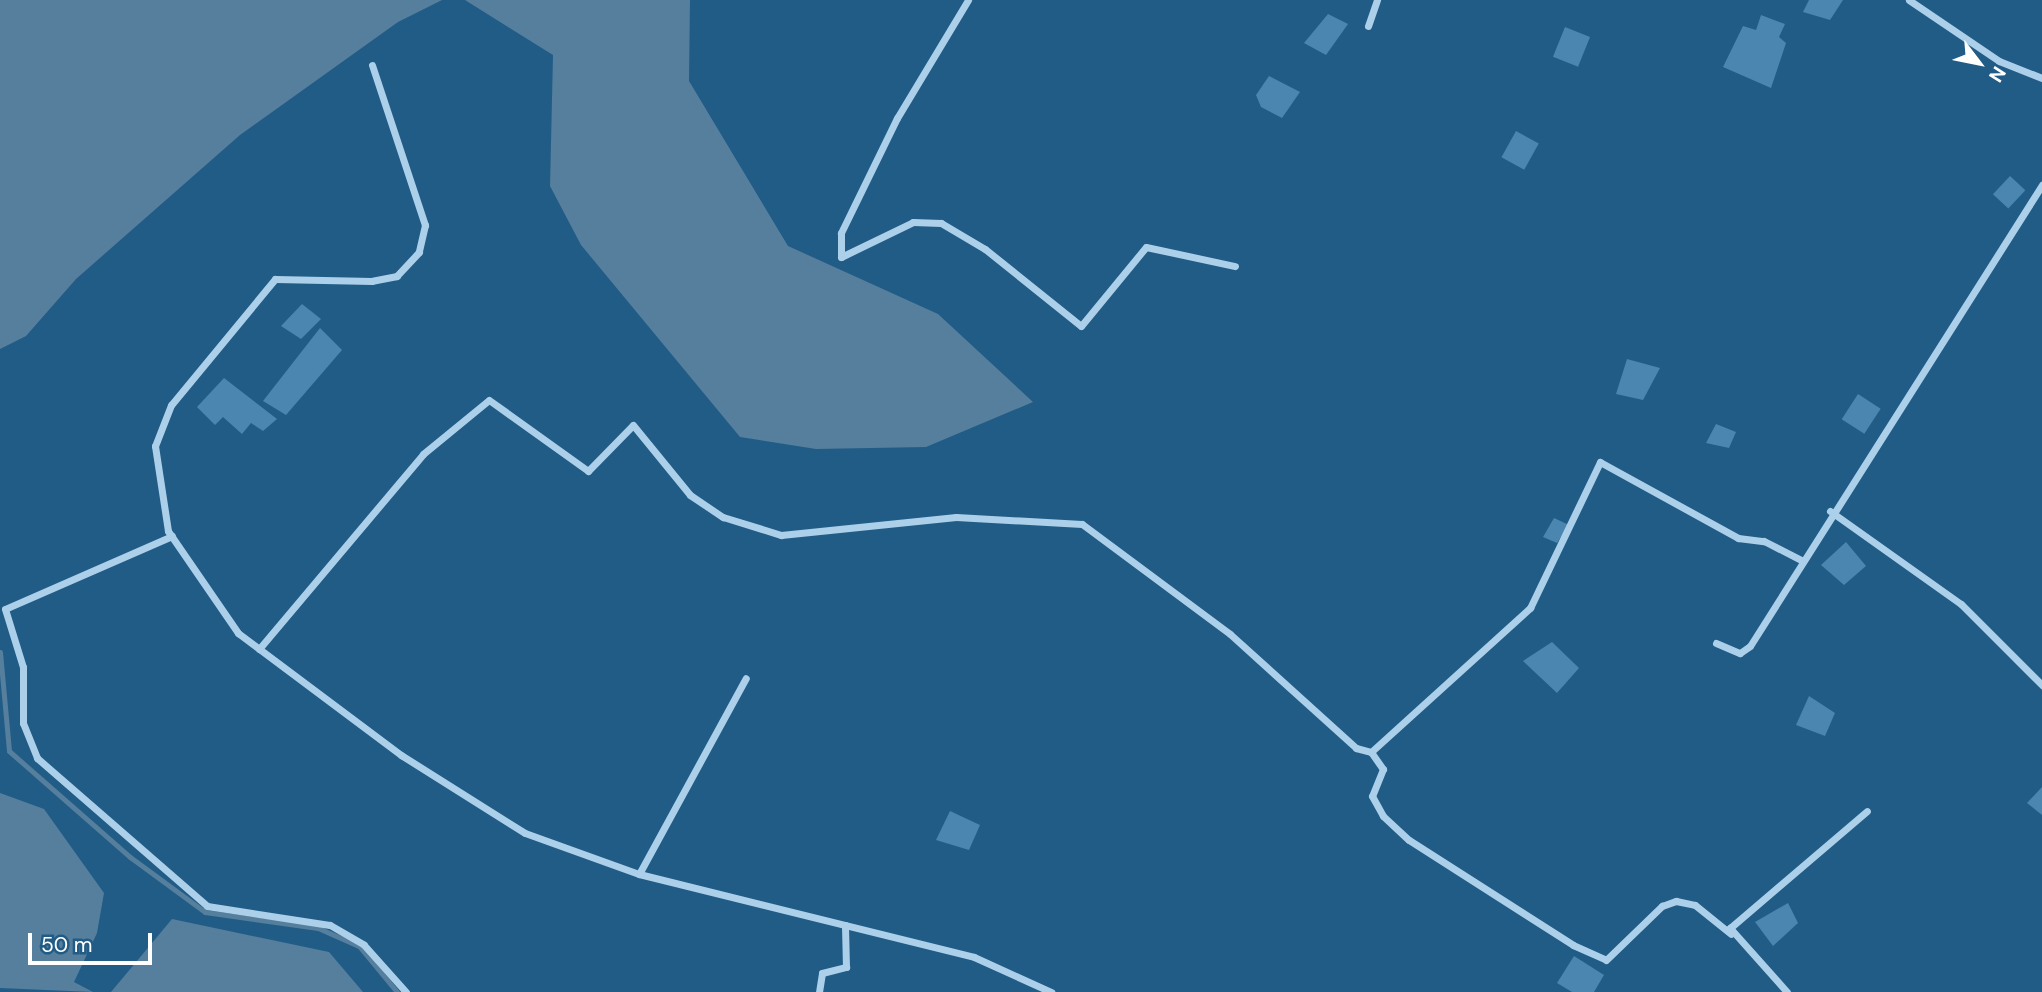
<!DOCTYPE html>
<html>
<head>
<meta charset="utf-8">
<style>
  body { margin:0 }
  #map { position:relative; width:2042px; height:992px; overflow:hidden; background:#215c87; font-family:"DM Sans",sans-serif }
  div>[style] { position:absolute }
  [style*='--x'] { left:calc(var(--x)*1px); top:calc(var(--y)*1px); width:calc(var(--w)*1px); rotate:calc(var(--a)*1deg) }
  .water>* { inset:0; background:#557f9c }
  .stream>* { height:5px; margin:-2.5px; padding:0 2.5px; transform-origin:2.5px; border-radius:2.5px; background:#557f9c }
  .building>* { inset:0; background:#4a86af; transform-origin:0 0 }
  .street>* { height:7px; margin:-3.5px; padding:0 3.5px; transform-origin:3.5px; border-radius:3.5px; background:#acd0ea }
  span { translate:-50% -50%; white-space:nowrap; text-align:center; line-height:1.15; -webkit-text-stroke:7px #215c87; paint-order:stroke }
  .north { position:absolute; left:1944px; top:28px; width:70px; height:70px; -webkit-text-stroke:5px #215c87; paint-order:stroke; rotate:122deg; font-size:19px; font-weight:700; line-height:28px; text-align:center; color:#fff }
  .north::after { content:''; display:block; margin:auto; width:24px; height:32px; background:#fff; clip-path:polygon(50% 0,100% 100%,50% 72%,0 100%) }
  .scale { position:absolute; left:28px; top:933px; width:124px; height:32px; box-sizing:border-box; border:4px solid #fff; border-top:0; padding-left:9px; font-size:21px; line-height:24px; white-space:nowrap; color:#fff; -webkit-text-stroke:5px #215c87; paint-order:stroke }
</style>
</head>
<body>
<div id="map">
  <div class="water">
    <i style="clip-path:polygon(0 0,442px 0,398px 22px,240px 135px,76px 279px,26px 336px,0 349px)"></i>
    <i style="clip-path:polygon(465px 0,690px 0,689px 81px,788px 246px,938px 314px,1033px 402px,926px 447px,816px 449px,740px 437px,581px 245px,550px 186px,553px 55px)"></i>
    <i style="clip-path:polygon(0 793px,44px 809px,104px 893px,97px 933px,74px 982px,93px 992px,0 988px)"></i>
    <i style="clip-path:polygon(172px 919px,329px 952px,363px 992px,111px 992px)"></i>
  </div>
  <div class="stream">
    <i style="--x:0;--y:652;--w:99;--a:84.8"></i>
    <i style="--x:9;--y:751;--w:161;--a:41.2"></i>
    <i style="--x:130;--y:857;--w:93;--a:36.3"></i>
    <i style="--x:205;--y:912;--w:114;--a:8.1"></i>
    <i style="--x:318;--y:928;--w:45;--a:23.7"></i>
    <i style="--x:359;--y:946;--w:60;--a:50.4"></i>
  </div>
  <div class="building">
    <i style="clip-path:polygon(1809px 0,1843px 0,1830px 20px,1803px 12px)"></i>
    <i style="clip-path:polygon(1328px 14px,1348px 24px,1326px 55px,1304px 43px)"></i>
    <i style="clip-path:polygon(1761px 15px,1785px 24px,1779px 37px,1786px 43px,1771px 88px,1723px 67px,1743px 26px,1756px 30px)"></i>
    <i style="left:1565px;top:27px;width:27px;height:32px;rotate:22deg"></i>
    <i style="clip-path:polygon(1269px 76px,1300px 92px,1282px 118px,1261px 107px,1256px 95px)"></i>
    <i style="left:1516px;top:131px;width:26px;height:30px;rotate:29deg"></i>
    <i style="left:2010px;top:176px;width:21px;height:25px;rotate:43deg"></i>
    <i style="clip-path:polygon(302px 304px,321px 319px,301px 339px,281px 326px)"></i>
    <i style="clip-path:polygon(320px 328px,342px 350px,286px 415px,263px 401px)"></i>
    <i style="clip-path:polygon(1627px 359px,1660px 368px,1643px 400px,1616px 394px)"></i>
    <i style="clip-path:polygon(224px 378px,277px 419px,263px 431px,251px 423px,242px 434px,223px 417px,215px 425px,197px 407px)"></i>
    <i style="left:1858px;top:394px;width:27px;height:30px;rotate:33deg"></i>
    <i style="clip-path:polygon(1716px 424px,1736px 432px,1729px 448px,1706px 443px)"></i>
    <i style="clip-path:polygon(1554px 518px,1569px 525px,1557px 543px,1543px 537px)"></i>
    <i style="clip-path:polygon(1846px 542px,1866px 566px,1844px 585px,1821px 565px)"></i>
    <i style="clip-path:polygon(1552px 642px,1579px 668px,1557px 693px,1523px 661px)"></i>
    <i style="clip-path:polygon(1809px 696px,1835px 713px,1825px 736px,1796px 725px)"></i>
    <i style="clip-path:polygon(2042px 787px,2042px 815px,2027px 803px)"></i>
    <i style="clip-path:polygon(950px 811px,980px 825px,969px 850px,936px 840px)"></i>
    <i style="clip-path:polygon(1788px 903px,1798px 923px,1773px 946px,1755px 922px)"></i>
    <i style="clip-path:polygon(1574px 956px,1604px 975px,1594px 992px,1572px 992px,1557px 983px)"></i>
  </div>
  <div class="street">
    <i style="--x:968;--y:0;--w:138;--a:121"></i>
    <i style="--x:897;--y:118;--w:128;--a:116"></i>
    <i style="--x:841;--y:233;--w:24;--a:90"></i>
    <i style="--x:841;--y:257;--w:80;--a:-25.9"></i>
    <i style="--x:913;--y:222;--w:28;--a:2"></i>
    <i style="--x:941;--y:223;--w:51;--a:30.6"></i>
    <i style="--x:985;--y:249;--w:123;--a:38.7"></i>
    <i style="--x:1081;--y:326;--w:102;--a:-50.6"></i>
    <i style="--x:1146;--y:247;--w:91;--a:12.1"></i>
    <i style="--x:1909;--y:0;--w:109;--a:34.1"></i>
    <i style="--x:1999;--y:61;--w:46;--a:21.6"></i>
    <i style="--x:1368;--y:26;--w:28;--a:-71"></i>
    <i style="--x:372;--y:65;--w:169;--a:71.7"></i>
    <i style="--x:425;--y:225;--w:28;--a:103"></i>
    <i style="--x:419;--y:252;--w:33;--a:133"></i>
    <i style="--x:397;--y:276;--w:25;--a:169"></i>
    <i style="--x:372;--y:281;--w:97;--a:-178.8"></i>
    <i style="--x:275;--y:279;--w:163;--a:129.5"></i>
    <i style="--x:171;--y:405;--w:44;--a:111.3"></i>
    <i style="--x:155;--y:446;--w:86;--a:81.3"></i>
    <i style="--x:168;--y:531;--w:124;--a:55.5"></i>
    <i style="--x:238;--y:633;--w:204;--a:36.8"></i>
    <i style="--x:401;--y:755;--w:146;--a:32.2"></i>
    <i style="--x:525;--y:833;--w:121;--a:19.8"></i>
    <i style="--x:639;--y:874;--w:345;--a:13.9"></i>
    <i style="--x:974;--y:957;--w:85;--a:24.4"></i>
    <i style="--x:1830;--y:511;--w:161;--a:35.4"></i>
    <i style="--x:1961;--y:604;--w:115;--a:45"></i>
    <i style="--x:172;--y:536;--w:182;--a:156.4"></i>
    <i style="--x:5;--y:609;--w:61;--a:72.8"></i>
    <i style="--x:23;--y:667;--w:56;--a:90"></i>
    <i style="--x:23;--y:723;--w:38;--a:68"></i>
    <i style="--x:37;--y:758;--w:225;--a:41"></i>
    <i style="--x:207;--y:906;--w:124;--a:8.8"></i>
    <i style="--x:330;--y:925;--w:39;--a:30"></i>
    <i style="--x:364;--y:945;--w:63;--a:48.2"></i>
    <i style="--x:1716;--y:643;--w:26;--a:23"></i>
    <i style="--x:1740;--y:653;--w:12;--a:-35"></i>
    <i style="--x:1750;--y:646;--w:546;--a:-57.65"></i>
    <i style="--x:259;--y:649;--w:255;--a:-49.9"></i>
    <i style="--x:423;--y:454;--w:85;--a:-39.3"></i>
    <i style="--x:489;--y:400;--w:122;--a:35.6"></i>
    <i style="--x:588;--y:471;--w:64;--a:-45.6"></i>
    <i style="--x:633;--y:425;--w:90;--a:50.8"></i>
    <i style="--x:690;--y:495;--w:40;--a:34"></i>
    <i style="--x:723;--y:517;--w:61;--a:17.2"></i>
    <i style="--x:781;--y:535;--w:176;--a:-5.9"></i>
    <i style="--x:956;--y:517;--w:126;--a:3.2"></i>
    <i style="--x:1082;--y:524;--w:184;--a:36.6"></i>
    <i style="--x:1230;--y:634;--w:170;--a:42.1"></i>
    <i style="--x:1356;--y:748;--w:16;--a:15"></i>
    <i style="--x:1371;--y:752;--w:215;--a:-42.2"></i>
    <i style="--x:1530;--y:608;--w:162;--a:-64.4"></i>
    <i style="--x:1600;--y:462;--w:158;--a:28.8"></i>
    <i style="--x:1738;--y:538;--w:26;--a:7"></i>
    <i style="--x:1764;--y:541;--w:42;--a:27.2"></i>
    <i style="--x:1371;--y:752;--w:21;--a:55"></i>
    <i style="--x:1383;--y:769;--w:29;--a:112"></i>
    <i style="--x:1372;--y:796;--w:23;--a:61"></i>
    <i style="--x:1383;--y:816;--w:35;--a:43"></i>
    <i style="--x:1409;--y:840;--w:195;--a:32.6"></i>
    <i style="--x:1573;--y:945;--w:36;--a:24"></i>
    <i style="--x:1606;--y:960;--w:78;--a:-44"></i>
    <i style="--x:1662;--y:906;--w:15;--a:-20"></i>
    <i style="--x:1676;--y:901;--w:19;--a:12"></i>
    <i style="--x:1695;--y:905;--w:46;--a:38.9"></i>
    <i style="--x:639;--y:874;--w:223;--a:-61.4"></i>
    <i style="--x:819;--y:992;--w:19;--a:-81"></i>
    <i style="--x:822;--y:973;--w:25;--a:-14"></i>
    <i style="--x:846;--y:967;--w:42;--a:-91.4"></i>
    <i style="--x:1787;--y:992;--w:86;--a:-131.7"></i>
    <i style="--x:1730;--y:928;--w:180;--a:-40.5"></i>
  </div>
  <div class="north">N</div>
  <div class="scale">50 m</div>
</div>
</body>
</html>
